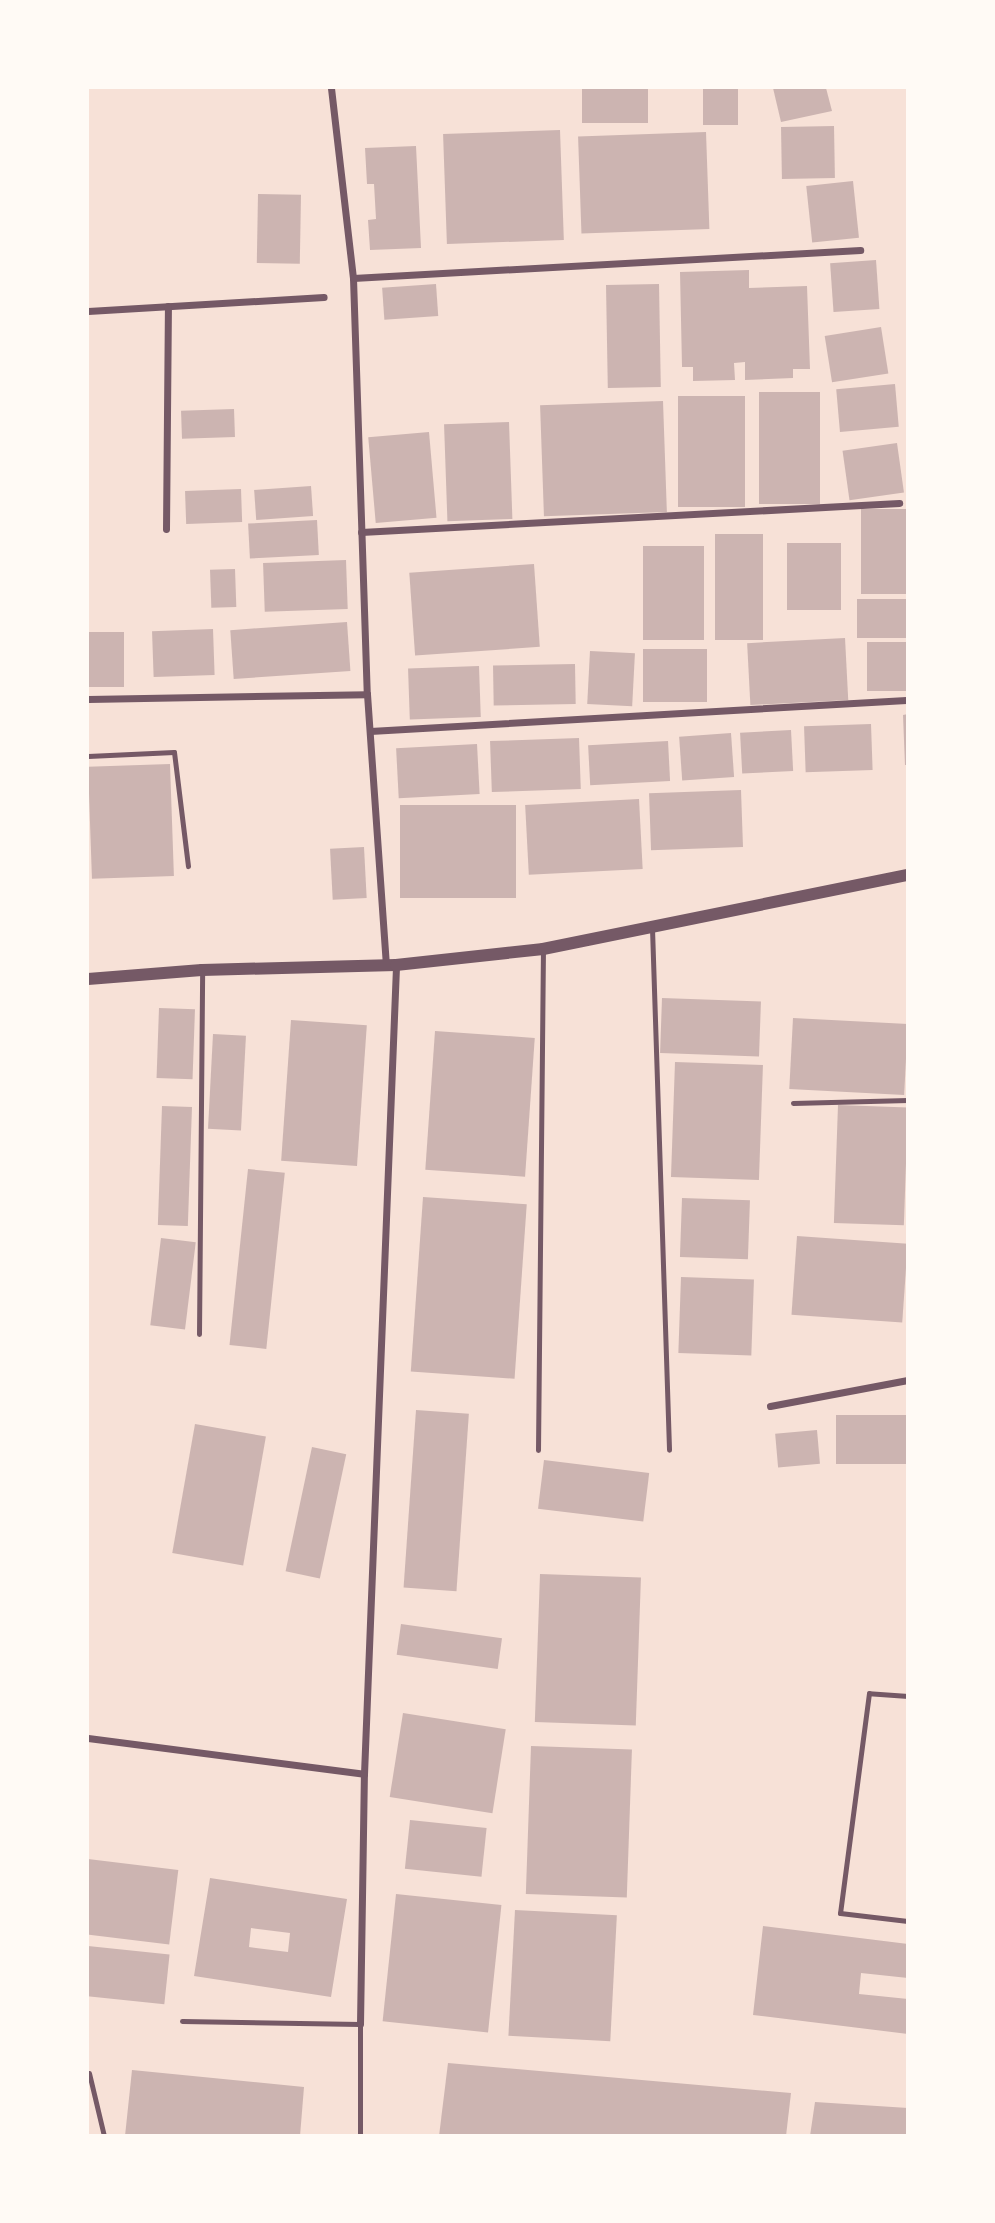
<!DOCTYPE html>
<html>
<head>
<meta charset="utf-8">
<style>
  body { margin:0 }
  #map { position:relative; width:995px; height:2223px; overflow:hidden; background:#f7e1d7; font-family:"PT Sans",sans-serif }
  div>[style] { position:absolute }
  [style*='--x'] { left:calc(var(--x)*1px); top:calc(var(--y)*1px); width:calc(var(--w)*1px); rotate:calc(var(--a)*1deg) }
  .building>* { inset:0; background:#ccb4b1; transform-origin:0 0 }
  .service>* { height:5px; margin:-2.5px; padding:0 2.5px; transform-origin:2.5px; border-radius:2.5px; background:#755966 }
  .minor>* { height:7px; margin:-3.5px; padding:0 3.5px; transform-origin:3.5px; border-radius:3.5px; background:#755966 }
  .tertiary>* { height:12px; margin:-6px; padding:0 6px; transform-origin:6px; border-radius:6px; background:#755966 }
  span { translate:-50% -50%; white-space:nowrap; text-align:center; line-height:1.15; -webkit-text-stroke:5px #fffaf5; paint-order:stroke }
  .frame { position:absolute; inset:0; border:89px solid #fffaf5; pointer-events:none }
</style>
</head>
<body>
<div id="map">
  <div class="building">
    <i style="left:582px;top:88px;width:66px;height:35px"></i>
    <i style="left:703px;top:88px;width:35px;height:37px"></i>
    <i style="clip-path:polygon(773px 88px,826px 88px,832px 111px,781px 122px)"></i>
    <i style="left:834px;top:126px;width:52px;height:53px;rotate:89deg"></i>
    <i style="left:560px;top:130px;width:110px;height:117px;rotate:88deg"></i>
    <i style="left:706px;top:132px;width:97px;height:128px;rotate:88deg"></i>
    <i style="clip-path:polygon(416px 146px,421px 248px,370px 250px,368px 220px,376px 219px,374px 184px,367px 184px,365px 148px)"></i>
    <i style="left:853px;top:181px;width:57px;height:47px;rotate:84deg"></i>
    <i style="left:258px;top:194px;width:43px;height:69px;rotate:1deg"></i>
    <i style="left:876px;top:260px;width:49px;height:46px;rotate:86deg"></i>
    <i style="clip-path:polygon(749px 270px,749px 288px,807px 286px,810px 369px,793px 369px,793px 378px,745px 380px,745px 362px,734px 363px,735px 380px,693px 381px,693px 367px,682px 367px,680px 272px)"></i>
    <i style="left:436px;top:284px;width:32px;height:54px;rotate:86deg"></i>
    <i style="left:659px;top:284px;width:103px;height:53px;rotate:89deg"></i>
    <i style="left:881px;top:327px;width:47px;height:57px;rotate:81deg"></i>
    <i style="left:895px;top:384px;width:43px;height:59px;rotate:85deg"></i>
    <i style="left:759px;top:392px;width:61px;height:112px"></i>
    <i style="left:678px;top:396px;width:67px;height:111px"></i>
    <i style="left:663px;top:401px;width:111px;height:123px;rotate:88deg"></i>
    <i style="left:234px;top:409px;width:28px;height:53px;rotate:88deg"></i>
    <i style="left:509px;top:422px;width:97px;height:65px;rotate:88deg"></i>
    <i style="left:429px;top:432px;width:86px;height:61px;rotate:85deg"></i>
    <i style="left:897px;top:443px;width:50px;height:55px;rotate:82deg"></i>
    <i style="left:311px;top:486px;width:30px;height:57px;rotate:86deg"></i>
    <i style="left:241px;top:489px;width:33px;height:56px;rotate:88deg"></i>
    <i style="left:861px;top:509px;width:47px;height:85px"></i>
    <i style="left:317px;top:520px;width:35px;height:69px;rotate:87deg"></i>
    <i style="left:715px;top:534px;width:48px;height:106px"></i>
    <i style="left:787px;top:543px;width:54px;height:67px"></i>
    <i style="left:643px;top:546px;width:61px;height:94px"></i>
    <i style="left:346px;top:560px;width:49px;height:83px;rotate:88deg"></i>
    <i style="left:534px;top:564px;width:83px;height:125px;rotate:86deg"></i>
    <i style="left:235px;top:569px;width:38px;height:25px;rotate:88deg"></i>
    <i style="left:857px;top:599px;width:51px;height:39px"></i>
    <i style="left:347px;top:622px;width:49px;height:117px;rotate:86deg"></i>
    <i style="left:213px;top:629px;width:46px;height:61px;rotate:88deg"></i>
    <i style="left:88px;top:632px;width:36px;height:55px"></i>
    <i style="left:845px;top:638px;width:62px;height:98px;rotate:87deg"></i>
    <i style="left:908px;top:642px;width:49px;height:41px;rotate:90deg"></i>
    <i style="left:643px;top:649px;width:64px;height:53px"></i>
    <i style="left:590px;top:651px;width:45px;height:53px;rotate:3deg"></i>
    <i style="left:575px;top:664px;width:40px;height:82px;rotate:89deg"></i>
    <i style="left:479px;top:666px;width:51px;height:71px;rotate:88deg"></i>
    <i style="clip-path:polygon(908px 714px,908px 765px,905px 765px,903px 715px)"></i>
    <i style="left:871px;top:724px;width:46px;height:67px;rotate:88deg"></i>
    <i style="left:791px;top:730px;width:41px;height:51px;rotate:87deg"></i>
    <i style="left:731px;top:733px;width:44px;height:52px;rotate:86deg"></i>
    <i style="left:579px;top:738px;width:51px;height:89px;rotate:88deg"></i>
    <i style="left:668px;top:741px;width:40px;height:80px;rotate:87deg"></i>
    <i style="left:477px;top:744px;width:50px;height:81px;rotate:87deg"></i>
    <i style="left:170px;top:764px;width:112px;height:82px;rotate:88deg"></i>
    <i style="left:741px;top:790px;width:57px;height:92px;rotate:88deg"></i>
    <i style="left:639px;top:799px;width:70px;height:114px;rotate:87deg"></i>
    <i style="left:516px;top:805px;width:93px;height:116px;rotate:90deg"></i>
    <i style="left:364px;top:847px;width:51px;height:34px;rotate:87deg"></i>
    <i style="left:662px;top:998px;width:99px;height:55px;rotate:2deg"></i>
    <i style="left:159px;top:1008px;width:36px;height:70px;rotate:2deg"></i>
    <i style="left:793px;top:1018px;width:115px;height:71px;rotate:3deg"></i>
    <i style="left:291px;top:1020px;width:76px;height:141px;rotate:4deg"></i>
    <i style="left:435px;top:1031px;width:100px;height:139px;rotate:4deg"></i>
    <i style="left:213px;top:1034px;width:33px;height:95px;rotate:3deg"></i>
    <i style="left:675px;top:1062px;width:88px;height:115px;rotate:2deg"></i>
    <i style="left:838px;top:1105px;width:70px;height:118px;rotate:2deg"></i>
    <i style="left:162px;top:1106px;width:30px;height:119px;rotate:2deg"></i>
    <i style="left:248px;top:1169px;width:37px;height:177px;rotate:6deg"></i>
    <i style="left:423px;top:1197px;width:104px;height:175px;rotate:4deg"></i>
    <i style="left:682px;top:1198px;width:68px;height:59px;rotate:2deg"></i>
    <i style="left:797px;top:1236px;width:111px;height:79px;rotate:4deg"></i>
    <i style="left:161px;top:1238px;width:35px;height:88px;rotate:7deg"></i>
    <i style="left:681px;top:1277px;width:73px;height:76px;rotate:2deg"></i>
    <i style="left:416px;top:1410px;width:53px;height:178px;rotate:4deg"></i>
    <i style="left:908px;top:1415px;width:49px;height:72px;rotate:90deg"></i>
    <i style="left:195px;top:1424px;width:72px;height:131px;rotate:10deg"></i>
    <i style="left:817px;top:1430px;width:34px;height:42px;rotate:85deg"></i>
    <i style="left:312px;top:1447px;width:35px;height:127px;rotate:12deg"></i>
    <i style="left:544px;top:1460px;width:106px;height:49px;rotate:7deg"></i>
    <i style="left:540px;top:1574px;width:101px;height:148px;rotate:2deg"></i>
    <i style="left:401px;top:1624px;width:102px;height:31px;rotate:8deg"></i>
    <i style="left:403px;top:1713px;width:104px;height:85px;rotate:9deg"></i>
    <i style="left:531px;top:1746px;width:101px;height:148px;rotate:2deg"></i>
    <i style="left:410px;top:1820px;width:77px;height:49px;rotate:6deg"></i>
    <i style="left:88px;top:1859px;width:91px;height:75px;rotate:7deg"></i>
    <i style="clip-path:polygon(evenodd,210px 1878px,347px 1899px,331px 1997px,194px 1976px,210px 1878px,251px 1928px,290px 1933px,288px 1952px,249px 1947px,251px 1928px)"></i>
    <i style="left:396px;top:1894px;width:106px;height:128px;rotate:6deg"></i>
    <i style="left:515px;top:1910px;width:102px;height:126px;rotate:3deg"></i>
    <i style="clip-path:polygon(763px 1926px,908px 1944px,908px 1978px,861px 1973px,859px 1994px,908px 1999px,908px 2034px,753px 2015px)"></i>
    <i style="left:88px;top:1946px;width:82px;height:50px;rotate:6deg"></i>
    <i style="clip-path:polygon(448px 2063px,791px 2093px,786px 2136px,439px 2136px)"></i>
    <i style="clip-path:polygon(132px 2070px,304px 2087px,300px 2136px,125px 2136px)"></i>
    <i style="clip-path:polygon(815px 2102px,908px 2108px,908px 2136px,810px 2136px)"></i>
  </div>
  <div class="service">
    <i style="--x:88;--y:756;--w:86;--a:-2.7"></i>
    <i style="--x:174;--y:752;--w:115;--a:83"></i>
    <i style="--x:652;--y:928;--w:522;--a:88.13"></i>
    <i style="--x:793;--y:1103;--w:115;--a:-1.5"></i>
    <i style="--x:199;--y:1334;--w:364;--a:-89.5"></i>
    <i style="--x:538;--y:1450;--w:501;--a:-89.43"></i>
    <i style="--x:908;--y:1696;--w:39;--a:-176"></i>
    <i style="--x:869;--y:1693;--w:222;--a:97.5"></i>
    <i style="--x:840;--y:1913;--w:68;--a:6.7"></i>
    <i style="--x:182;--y:2021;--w:178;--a:1"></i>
    <i style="--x:360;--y:2024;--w:112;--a:90"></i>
    <i style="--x:89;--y:2073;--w:65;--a:76.6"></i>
  </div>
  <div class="minor">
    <i style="--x:331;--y:88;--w:191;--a:83.4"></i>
    <i style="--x:353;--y:278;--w:416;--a:88.1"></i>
    <i style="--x:367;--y:694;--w:272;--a:86"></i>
    <i style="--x:353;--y:278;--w:508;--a:-3.16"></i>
    <i style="--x:88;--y:311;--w:236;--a:-3.4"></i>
    <i style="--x:166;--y:529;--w:223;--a:-89.5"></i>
    <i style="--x:361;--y:532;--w:539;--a:-3.09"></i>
    <i style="--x:88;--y:699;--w:279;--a:-1"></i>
    <i style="--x:370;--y:731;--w:537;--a:-3.31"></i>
    <i style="--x:770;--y:1406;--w:140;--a:-10.7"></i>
    <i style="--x:88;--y:1738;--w:278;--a:7.4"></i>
    <i style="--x:360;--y:2024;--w:250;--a:-89.1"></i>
    <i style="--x:364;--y:1774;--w:810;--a:-87.73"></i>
  </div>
  <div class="tertiary">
    <i style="--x:88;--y:979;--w:114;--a:-4.5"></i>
    <i style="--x:202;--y:970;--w:194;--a:-1.5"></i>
    <i style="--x:396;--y:965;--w:148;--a:-6.2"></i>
    <i style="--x:543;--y:949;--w:372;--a:-11.5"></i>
  </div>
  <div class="frame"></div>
</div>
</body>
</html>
